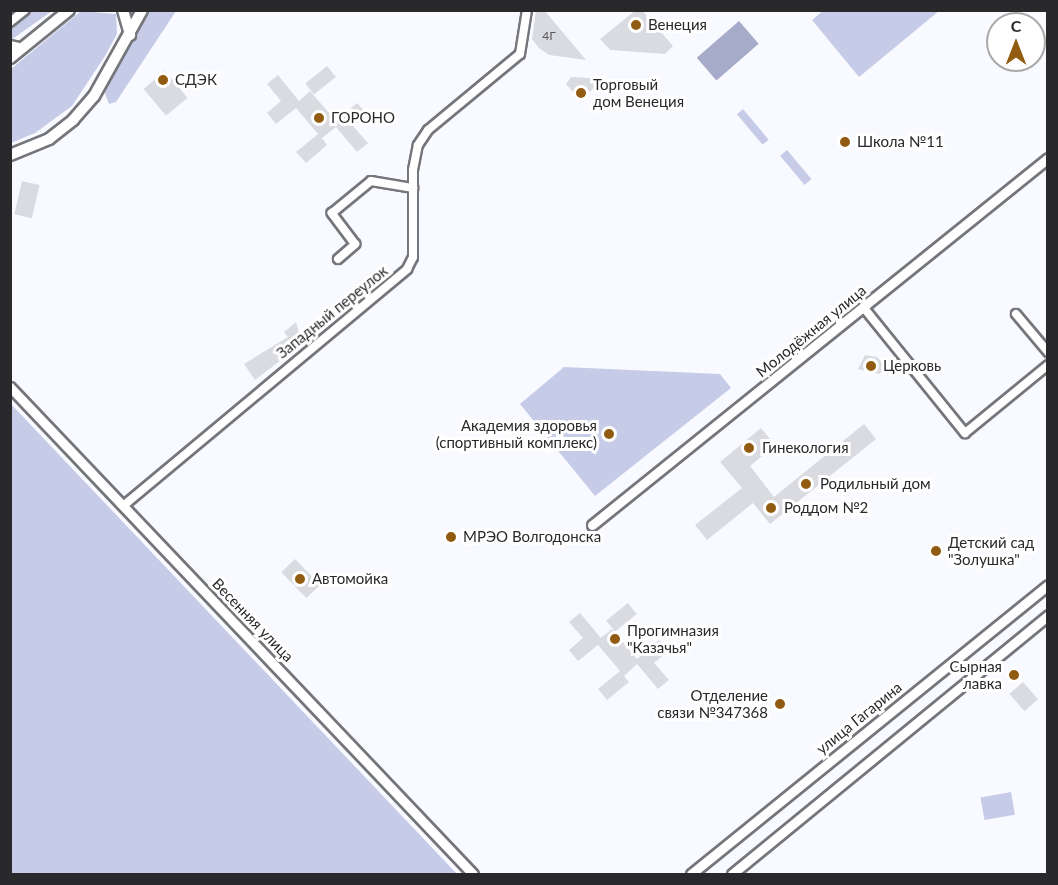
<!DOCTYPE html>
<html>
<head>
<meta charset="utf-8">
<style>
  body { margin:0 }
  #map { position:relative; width:1058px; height:885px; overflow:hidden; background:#f9faff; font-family:Lato,sans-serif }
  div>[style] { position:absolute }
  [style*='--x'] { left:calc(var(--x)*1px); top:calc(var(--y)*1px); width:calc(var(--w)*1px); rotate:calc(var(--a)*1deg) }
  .green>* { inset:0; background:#c6cbe7; transform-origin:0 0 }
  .water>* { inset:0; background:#a6abca; transform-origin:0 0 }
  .building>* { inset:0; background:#dadbe0; transform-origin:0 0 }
  .roads { filter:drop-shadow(2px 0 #75767b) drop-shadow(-2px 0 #75767b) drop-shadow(0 2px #75767b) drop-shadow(0 -2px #75767b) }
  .minor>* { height:8px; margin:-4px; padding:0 4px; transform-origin:4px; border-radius:4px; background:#fff }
  .tertiary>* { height:9px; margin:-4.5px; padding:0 4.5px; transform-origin:4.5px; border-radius:4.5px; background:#fff }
  .secondary>* { height:10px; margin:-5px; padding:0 5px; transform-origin:5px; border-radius:5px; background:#fff }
  .dots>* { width:16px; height:16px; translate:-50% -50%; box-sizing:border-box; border:3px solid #fff; border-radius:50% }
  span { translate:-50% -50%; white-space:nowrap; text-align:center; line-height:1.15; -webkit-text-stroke:6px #fff; paint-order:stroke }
  .number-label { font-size:12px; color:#555658 }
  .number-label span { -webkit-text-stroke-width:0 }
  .poi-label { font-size:15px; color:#29292b }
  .left { translate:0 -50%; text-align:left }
  .right { translate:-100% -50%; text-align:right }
  .street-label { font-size:15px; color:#29292b }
  .frame { position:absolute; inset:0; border:12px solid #29292b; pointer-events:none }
  .north { position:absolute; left:986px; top:12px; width:60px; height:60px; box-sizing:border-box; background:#fff; border:2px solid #a9a9aa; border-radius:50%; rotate:0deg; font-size:16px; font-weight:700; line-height:24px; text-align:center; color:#29292b }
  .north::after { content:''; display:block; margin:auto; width:21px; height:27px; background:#915b11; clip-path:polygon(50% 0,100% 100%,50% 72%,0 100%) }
</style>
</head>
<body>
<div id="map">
  <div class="green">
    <i style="clip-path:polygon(824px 10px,939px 10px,939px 11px,859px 77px,812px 20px)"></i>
    <i style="clip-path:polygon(29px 11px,52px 11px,11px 40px,11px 25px)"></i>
    <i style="clip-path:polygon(81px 11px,116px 14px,117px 34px,105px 56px,72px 106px,35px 133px,11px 143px,11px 69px)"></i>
    <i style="clip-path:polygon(148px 11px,176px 11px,116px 102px,109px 104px,104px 91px)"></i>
    <i style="left:743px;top:109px;width:40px;height:8px;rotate:50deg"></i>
    <i style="left:787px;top:150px;width:38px;height:9px;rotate:50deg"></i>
    <i style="clip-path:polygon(564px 367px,720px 374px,731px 388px,595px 496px,520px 404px)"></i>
    <i style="clip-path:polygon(10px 403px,328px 738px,457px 874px,11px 874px)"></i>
    <i style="left:1011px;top:792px;width:23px;height:31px;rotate:80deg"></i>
  </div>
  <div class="water">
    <i style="left:739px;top:21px;width:30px;height:56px;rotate:49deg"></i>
  </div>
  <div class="building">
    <i style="clip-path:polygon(536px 10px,544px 10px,586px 60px,549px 55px,539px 48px,532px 39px)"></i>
    <i style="clip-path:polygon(636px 10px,642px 10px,673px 46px,665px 54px,610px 50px,600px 39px)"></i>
    <i style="left:327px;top:66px;width:14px;height:28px;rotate:51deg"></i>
    <i style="left:165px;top:71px;width:35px;height:28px;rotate:50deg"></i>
    <i style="clip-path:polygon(278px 75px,299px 101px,310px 91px,336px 121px,357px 103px,367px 114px,353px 126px,368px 143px,357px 152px,336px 127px,322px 138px,327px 145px,306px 163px,296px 152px,318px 134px,296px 108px,276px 124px,267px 113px,281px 101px,267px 84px)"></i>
    <i style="clip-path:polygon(571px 77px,590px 78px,596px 86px,580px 100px,566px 84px)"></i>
    <i style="left:22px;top:181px;width:18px;height:34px;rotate:13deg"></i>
    <i style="clip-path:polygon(296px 322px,302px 344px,255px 380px,244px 364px,288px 337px,284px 332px)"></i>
    <i style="clip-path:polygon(865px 355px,877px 357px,887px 368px,879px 374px,858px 369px)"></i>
    <i style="clip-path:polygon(864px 424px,876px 439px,770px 524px,753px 503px,707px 540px,695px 525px,742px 488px,720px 462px,761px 428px,775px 445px,750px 466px,774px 497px)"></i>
    <i style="left:295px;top:559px;width:36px;height:19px;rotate:46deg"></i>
    <i style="left:628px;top:603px;width:14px;height:28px;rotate:51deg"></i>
    <i style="clip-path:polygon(580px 613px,601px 638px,612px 629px,637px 659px,659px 640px,668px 651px,654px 663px,669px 680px,658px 689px,637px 664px,624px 676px,629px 682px,607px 700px,598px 689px,620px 671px,598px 645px,578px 661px,569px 650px,583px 638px,569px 622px)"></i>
    <i style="left:1023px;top:682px;width:23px;height:18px;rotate:49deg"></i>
  </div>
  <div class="roads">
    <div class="minor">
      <i style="--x:10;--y:22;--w:19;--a:-39"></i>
      <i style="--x:10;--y:45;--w:13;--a:13"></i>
      <i style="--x:338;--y:259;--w:23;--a:-41"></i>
      <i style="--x:355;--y:244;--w:39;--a:-127"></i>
      <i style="--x:332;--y:213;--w:50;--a:-39.4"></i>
      <i style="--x:371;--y:181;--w:43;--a:9.5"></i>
      <i style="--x:864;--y:308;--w:161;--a:51.1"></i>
      <i style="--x:965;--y:433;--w:107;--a:-39.3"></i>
      <i style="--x:1016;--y:314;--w:50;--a:49.9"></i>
      <i style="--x:123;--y:506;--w:370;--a:-39.8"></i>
      <i style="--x:407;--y:269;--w:13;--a:-63"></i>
      <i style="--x:413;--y:257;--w:87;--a:-90"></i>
      <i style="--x:413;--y:170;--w:25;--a:-79"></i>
      <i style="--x:418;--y:145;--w:18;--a:-56"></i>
      <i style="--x:428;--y:130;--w:119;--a:-39.6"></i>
      <i style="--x:520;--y:54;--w:45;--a:-81"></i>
    </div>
    <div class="tertiary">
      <i style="--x:10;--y:387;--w:672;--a:46.45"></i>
      <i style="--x:592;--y:525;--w:585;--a:-38.83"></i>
      <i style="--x:691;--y:874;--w:459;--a:-39"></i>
      <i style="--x:732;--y:874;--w:409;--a:-39.3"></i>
    </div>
    <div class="secondary">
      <i style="--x:123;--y:10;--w:26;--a:74"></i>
      <i style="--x:10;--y:58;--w:76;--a:-39.1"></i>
      <i style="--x:10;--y:155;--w:42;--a:-22.3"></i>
      <i style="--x:49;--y:139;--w:31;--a:-38"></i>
      <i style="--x:73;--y:120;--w:32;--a:-49"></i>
      <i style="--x:94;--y:96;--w:98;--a:-60.8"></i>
    </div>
  </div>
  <div class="dots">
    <i style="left:636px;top:25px;background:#915b11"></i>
    <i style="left:163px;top:80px;background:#915b11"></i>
    <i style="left:581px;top:93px;background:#915b11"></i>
    <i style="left:319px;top:118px;background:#915b11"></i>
    <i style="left:845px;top:142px;background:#915b11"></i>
    <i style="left:871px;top:366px;background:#915b11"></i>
    <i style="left:609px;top:434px;background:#915b11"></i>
    <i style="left:749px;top:448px;background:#915b11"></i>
    <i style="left:806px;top:484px;background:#915b11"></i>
    <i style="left:771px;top:508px;background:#915b11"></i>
    <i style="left:451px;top:537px;background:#915b11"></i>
    <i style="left:936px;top:551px;background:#915b11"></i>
    <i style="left:300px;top:579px;background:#915b11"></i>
    <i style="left:615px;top:639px;background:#915b11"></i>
    <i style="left:1014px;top:675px;background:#915b11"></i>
    <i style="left:780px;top:704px;background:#915b11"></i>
  </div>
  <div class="number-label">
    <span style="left:549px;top:36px">4Г</span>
  </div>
  <div class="poi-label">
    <span class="left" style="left:648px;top:25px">Венеция</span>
    <span class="left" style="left:175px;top:80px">СДЭК</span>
    <span class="left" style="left:593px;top:93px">Торговый<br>дом Венеция</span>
    <span class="left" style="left:331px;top:118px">ГОРОНО</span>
    <span class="left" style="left:857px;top:142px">Школа №11</span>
    <span class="left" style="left:883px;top:366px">Церковь</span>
    <span class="right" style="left:597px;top:434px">Академия здоровья<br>(спортивный комплекс)</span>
    <span class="left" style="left:762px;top:448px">Гинекология</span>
    <span class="left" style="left:820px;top:484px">Родильный дом</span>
    <span class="left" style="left:784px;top:508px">Роддом №2</span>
    <span class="left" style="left:463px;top:537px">МРЭО Волгодонска</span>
    <span class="left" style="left:948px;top:551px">Детский сад<br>"Золушка"</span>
    <span class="left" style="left:312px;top:579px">Автомойка</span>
    <span class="left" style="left:627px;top:639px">Прогимназия<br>"Казачья"</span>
    <span class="right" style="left:1002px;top:675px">Сырная<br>лавка</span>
    <span class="right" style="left:768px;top:704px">Отделение<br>связи №347368</span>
  </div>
  <div class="street-label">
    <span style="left:332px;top:312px;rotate:-39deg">Западный переулок</span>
    <span style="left:811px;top:331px;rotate:-39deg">Молодёжная улица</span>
    <span style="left:253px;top:620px;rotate:46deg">Весенняя улица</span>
    <span style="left:859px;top:718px;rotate:-39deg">улица Гагарина</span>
  </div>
  <div class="frame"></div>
  <div class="north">С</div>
</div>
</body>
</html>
